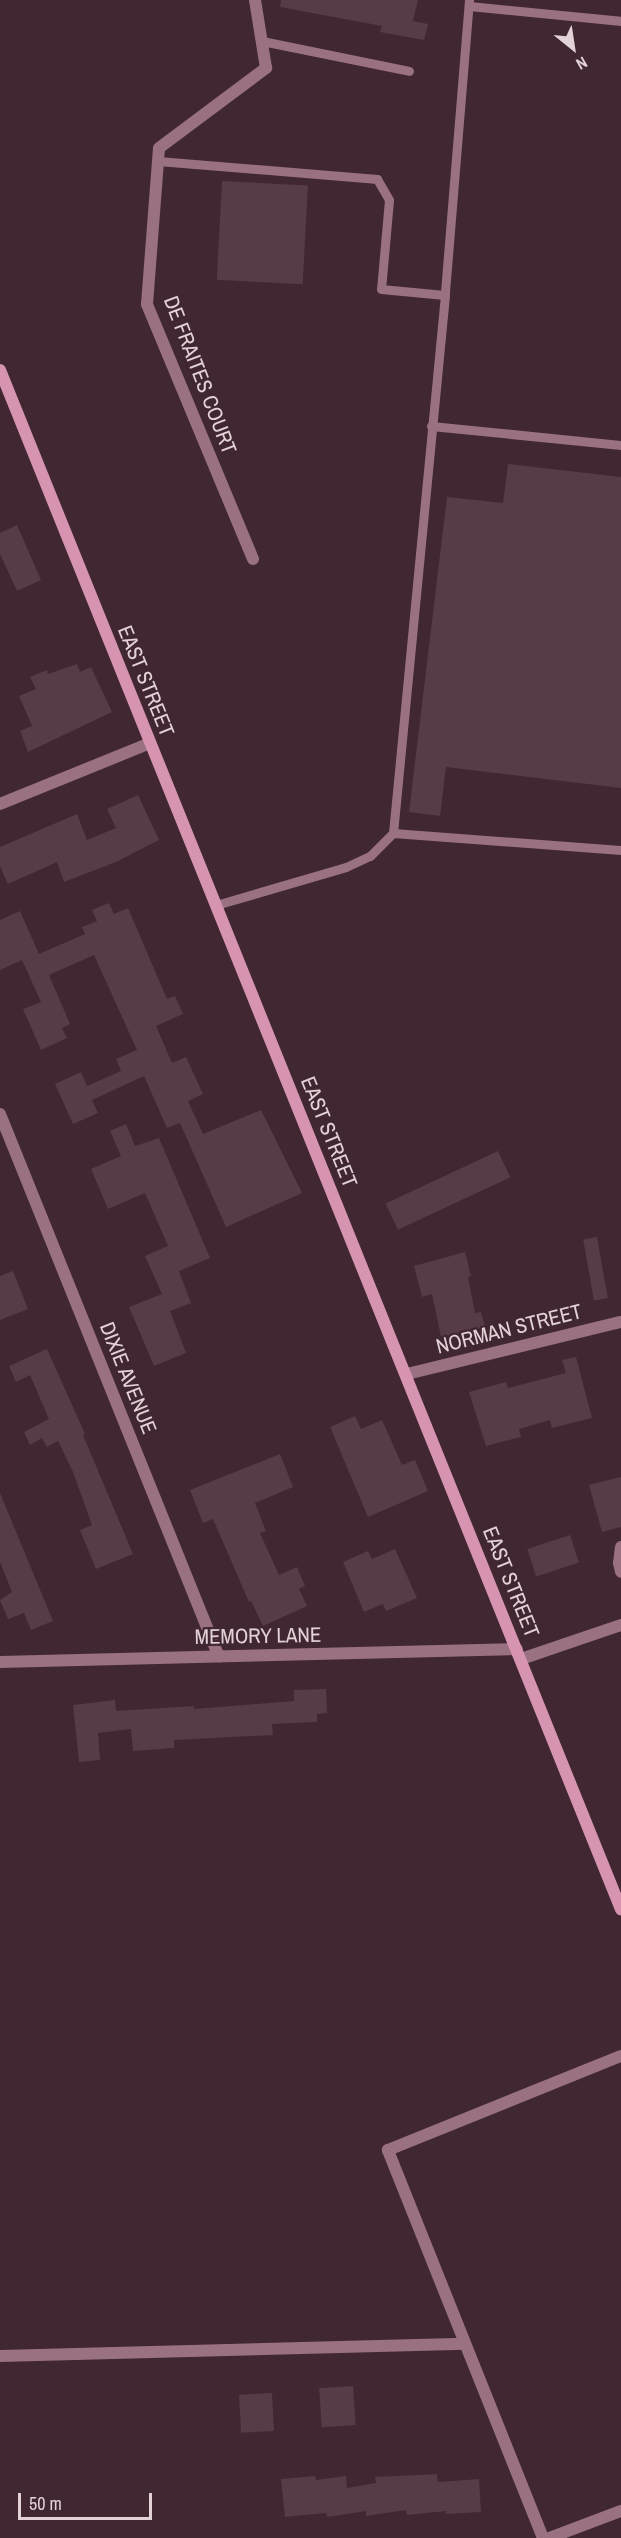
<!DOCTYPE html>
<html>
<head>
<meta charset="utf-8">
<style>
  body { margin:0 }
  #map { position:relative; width:621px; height:2538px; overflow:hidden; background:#412732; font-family:"Archivo Narrow",sans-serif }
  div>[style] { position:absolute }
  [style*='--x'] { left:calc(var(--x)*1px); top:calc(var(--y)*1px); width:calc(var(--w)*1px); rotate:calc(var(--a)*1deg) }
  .building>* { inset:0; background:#573b47; transform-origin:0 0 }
  .lane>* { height:9px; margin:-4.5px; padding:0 4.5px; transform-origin:4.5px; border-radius:4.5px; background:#9a7182 }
  .street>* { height:12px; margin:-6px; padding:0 6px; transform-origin:6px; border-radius:6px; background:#9a7182 }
  .secondary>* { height:12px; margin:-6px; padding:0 6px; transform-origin:6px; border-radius:6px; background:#d694b0 }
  span { translate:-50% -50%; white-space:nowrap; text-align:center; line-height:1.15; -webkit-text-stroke:4.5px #412732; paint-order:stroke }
  .street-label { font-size:21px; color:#e4d2d9 }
  .north { position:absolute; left:543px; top:18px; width:60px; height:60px; -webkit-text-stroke:4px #412732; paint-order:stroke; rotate:150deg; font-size:16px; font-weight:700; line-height:24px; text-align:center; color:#e4d2d9 }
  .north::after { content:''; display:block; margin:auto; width:21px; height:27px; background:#e4d2d9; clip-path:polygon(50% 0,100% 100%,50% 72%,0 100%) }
  .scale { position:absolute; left:18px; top:2493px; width:134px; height:27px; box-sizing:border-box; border:3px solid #e4d2d9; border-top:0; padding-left:8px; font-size:18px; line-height:21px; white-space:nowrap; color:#e4d2d9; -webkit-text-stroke:4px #412732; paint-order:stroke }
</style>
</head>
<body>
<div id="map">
  <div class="building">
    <i style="clip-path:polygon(281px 0,418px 0,413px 21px,428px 24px,424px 40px,380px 32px,382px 26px,280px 7px)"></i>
    <i style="left:222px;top:181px;width:86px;height:99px;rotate:3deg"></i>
    <i style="clip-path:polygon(508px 464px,621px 477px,621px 788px,446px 767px,440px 816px,409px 812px,447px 497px,503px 503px)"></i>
    <i style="clip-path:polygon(17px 525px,41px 580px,17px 591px,0 554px,0 533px)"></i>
    <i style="clip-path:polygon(77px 664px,80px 672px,91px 667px,112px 712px,28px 752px,20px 731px,32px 726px,19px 696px,36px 689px,30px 677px,47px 670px,48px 674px)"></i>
    <i style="clip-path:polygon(138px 795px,159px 840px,116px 862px,64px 882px,57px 862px,8px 884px,0 866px,0 847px,77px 814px,87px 840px,116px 828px,107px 809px)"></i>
    <i style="clip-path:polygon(109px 903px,114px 914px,128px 908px,167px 999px,175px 996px,183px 1014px,156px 1026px,172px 1063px,186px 1057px,203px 1094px,188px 1101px,203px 1134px,261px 1110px,302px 1193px,226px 1227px,180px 1123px,167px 1128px,144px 1076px,92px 1100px,98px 1113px,73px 1124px,55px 1084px,81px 1072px,87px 1086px,121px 1071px,116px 1059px,137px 1050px,94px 955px,49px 975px,70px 1024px,62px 1028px,67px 1038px,41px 1050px,23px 1009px,41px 1002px,22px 960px,0 970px,0 920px,20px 911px,39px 954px,85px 934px,82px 927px,97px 921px,92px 910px)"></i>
    <i style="clip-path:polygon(126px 1124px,135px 1146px,159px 1138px,210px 1258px,179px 1271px,191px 1303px,170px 1311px,186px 1353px,154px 1366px,129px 1307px,162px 1294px,145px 1256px,168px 1246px,145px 1193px,108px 1209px,91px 1169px,121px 1156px,110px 1131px)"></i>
    <i style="left:498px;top:1151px;width:29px;height:124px;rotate:65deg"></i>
    <i style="left:597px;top:1237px;width:62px;height:14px;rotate:80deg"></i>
    <i style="clip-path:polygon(465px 1252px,471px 1276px,468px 1277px,475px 1313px,481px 1312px,485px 1327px,441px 1337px,432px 1294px,422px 1297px,414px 1266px)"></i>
    <i style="clip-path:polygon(13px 1271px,28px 1309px,0 1320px,0 1276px)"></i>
    <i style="clip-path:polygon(47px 1349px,85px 1434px,83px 1435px,133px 1554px,96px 1569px,80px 1530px,92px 1525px,73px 1472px,58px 1441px,47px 1447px,42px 1438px,30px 1445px,24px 1432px,49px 1419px,30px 1375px,16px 1382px,9px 1366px)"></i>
    <i style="clip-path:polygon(576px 1357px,592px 1418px,552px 1428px,550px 1420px,519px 1429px,521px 1437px,486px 1446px,469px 1392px,506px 1382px,508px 1388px,566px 1373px,562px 1360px)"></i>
    <i style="clip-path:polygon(355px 1416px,361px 1429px,382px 1420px,402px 1465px,415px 1460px,428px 1491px,368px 1517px,330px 1427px)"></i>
    <i style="clip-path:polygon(280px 1454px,293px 1487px,255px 1503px,266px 1531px,260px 1533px,279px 1575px,297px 1567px,305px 1586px,299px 1589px,307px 1606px,263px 1626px,251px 1601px,249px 1602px,213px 1519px,203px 1523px,190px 1490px)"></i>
    <i style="clip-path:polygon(621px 1477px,621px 1527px,602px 1532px,589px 1485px)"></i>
    <i style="clip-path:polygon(0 1493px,53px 1621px,31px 1630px,24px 1613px,8px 1619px,0 1600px,12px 1592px,0 1562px)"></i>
    <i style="left:570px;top:1535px;width:29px;height:45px;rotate:72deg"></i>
    <i style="clip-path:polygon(395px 1549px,417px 1598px,386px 1611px,383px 1604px,364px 1612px,343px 1562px,368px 1551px,372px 1559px)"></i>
    <i style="clip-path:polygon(326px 1689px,327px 1713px,317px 1714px,317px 1722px,272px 1724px,273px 1735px,174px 1740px,174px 1748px,133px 1751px,131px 1729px,98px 1733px,100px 1760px,79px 1762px,73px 1705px,115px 1700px,116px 1711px,194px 1706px,194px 1709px,294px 1701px,294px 1690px)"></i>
    <i style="left:353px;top:2386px;width:39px;height:34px;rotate:86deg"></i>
    <i style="left:272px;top:2393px;width:38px;height:33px;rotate:87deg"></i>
    <i style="clip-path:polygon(437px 2474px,438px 2482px,479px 2479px,481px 2512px,446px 2514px,446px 2511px,407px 2515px,406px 2510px,366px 2516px,366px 2511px,327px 2517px,326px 2513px,285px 2517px,281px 2479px,315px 2476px,316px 2480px,346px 2476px,347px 2488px,376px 2483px,375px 2477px)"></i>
  </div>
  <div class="lane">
    <i style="--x:469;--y:0;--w:296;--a:94.7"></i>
    <i style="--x:445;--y:295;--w:541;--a:95.52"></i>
    <i style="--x:393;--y:833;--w:229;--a:4.3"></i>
    <i style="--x:469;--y:6;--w:153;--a:5.6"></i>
    <i style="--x:262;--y:41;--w:150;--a:11.5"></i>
    <i style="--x:158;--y:161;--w:220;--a:4.7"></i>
    <i style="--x:377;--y:179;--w:24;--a:60"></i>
    <i style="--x:389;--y:200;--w:89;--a:95.1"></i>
    <i style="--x:381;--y:289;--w:64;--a:5.4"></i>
    <i style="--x:431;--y:426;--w:191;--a:5.7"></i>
    <i style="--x:216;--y:905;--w:135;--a:-16.3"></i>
    <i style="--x:346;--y:867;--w:26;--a:-25"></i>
    <i style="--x:370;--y:856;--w:33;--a:-45"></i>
  </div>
  <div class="street">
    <i style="--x:253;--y:559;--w:276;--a:-112.6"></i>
    <i style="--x:147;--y:304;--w:156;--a:-85.6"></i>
    <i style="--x:159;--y:148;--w:134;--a:-36.8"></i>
    <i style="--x:266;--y:68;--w:69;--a:-99.2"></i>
    <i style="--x:0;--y:804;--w:162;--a:-22.1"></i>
    <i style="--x:0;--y:1114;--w:585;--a:68.04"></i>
    <i style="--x:407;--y:1374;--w:220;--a:-13.7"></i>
    <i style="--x:621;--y:1547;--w:16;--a:97"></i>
    <i style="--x:619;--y:1563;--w:9;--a:77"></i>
    <i style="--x:521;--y:1659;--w:106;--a:-18.8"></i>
    <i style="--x:0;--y:1662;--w:517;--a:-1.44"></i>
    <i style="--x:0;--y:2356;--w:465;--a:-1.5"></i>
    <i style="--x:543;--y:2538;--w:418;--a:-111.8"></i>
    <i style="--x:388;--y:2150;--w:251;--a:-22"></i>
    <i style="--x:549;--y:2538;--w:77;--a:-20.6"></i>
  </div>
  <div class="secondary">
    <i style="--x:0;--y:370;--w:1660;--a:68.03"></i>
  </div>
  <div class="street-label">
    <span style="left:200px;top:375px;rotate:69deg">DE FRAITES COURT</span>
    <span style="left:146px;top:681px;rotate:68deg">EAST STREET</span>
    <span style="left:329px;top:1132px;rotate:68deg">EAST STREET</span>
    <span style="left:509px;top:1329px;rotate:-14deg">NORMAN STREET</span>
    <span style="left:128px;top:1378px;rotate:68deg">DIXIE AVENUE</span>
    <span style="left:511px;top:1582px;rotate:68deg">EAST STREET</span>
    <span style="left:258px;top:1636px;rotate:-1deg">MEMORY LANE</span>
  </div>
  <div class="north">N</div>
  <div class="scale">50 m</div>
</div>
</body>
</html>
